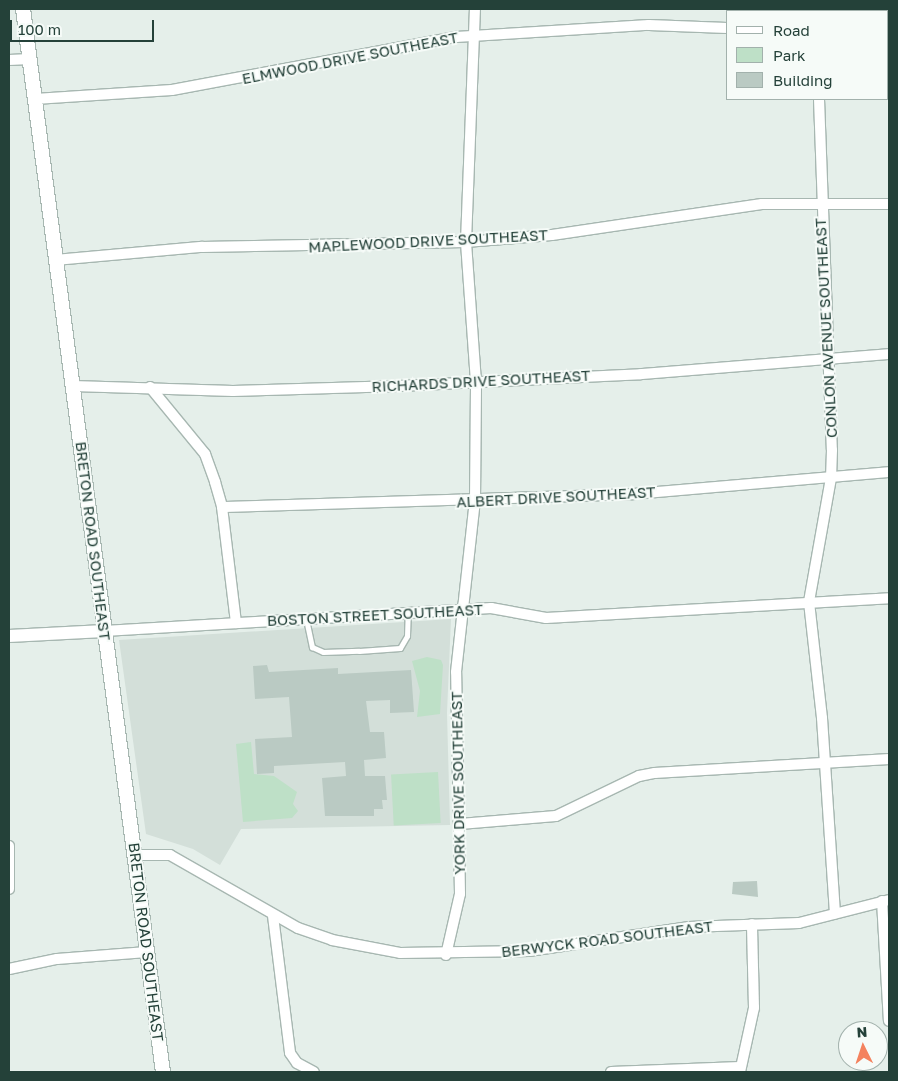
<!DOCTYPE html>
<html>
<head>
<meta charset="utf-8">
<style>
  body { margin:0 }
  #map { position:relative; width:898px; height:1081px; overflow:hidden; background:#e5efea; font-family:"Golos Text",sans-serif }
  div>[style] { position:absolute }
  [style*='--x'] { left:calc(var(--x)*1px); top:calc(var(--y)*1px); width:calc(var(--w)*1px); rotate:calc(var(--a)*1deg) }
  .built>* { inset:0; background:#d3dfd9 }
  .green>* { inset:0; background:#bee0c7; transform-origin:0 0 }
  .building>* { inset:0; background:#bacac3 }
  .roads { filter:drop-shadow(1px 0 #a7b7b1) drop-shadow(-1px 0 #a7b7b1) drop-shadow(0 1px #a7b7b1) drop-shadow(0 -1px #a7b7b1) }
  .service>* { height:5px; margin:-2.5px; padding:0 2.5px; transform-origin:2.5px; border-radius:2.5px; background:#fff }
  .minor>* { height:10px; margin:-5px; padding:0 5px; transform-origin:5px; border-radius:5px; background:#fff }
  .tertiary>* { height:12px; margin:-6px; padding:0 6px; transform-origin:6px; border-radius:6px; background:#fff }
  .secondary>* { height:14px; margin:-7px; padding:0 7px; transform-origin:7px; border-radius:7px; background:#fff }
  span { translate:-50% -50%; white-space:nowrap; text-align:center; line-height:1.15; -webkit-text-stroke:4px #f6fbf8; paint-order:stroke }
  .street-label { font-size:15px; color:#244139 }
  .frame { position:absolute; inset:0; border:10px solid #244139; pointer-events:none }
  .legend { position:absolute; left:726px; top:10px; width:162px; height:90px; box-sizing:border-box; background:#f6fbf8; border:1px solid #a2b1ac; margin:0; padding:6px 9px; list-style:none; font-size:15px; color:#244139 }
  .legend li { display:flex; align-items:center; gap:10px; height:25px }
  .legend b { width:25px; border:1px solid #a2b1ac }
  .north { position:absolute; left:838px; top:1021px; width:50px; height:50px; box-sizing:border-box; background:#f6fbf8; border:1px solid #a2b1ac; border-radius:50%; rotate:356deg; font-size:14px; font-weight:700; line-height:20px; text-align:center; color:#244139 }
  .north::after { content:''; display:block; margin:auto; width:18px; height:22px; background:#f4825e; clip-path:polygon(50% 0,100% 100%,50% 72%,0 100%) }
  .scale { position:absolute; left:10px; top:20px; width:144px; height:22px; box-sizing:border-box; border:2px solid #244139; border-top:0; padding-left:6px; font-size:15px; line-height:18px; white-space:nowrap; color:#244139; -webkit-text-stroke:4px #f6fbf8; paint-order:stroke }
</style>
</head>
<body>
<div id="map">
  <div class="built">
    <i style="clip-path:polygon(451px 619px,447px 713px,450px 825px,241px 829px,220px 865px,193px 849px,146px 834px,119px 640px)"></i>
  </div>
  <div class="green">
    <i style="clip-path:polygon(427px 657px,441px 660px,443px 665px,440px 714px,417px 717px,420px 691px,412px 661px)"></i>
    <i style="clip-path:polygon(251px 742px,254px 774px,274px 776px,297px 792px,293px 804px,298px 811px,292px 818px,243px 822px,236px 744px)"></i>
    <i style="left:438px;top:772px;width:51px;height:47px;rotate:87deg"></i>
  </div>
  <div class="building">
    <i style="clip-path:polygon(267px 665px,269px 672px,338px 668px,338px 674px,411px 670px,414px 712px,390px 713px,390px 700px,366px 701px,370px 732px,384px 732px,386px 758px,364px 760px,365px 776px,385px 776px,387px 800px,382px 800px,383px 809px,374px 809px,374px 816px,325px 816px,322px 778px,346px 776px,345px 762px,274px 766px,274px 773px,257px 774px,255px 739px,292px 737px,289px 697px,255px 699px,253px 666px)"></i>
    <i style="clip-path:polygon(757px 881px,758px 897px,732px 894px,733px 882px)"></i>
  </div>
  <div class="roads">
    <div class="service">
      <i style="--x:306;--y:619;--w:29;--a:78"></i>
      <i style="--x:312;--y:647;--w:12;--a:24"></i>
      <i style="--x:323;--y:652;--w:36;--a:-2"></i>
      <i style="--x:359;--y:651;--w:41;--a:-4.2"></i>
      <i style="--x:400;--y:648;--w:14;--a:-60"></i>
      <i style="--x:407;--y:636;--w:23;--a:-88"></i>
    </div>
    <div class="minor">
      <i style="--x:820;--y:11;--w:2;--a:-90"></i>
      <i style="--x:887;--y:31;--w:2;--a:0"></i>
      <i style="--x:9;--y:60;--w:21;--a:-3"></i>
      <i style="--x:35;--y:99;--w:137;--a:-3.8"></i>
      <i style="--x:172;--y:90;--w:289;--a:-10.6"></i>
      <i style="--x:456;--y:37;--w:193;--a:-3.6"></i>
      <i style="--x:649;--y:25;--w:78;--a:2.2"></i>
      <i style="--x:819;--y:99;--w:351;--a:87.9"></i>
      <i style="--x:832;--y:450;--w:28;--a:92"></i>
      <i style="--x:831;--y:478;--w:126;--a:100.1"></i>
      <i style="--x:809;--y:602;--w:117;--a:83.6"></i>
      <i style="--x:822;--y:718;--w:196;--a:86.2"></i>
      <i style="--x:55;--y:260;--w:148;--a:-5.1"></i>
      <i style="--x:202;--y:247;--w:264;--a:-1.1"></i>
      <i style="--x:466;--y:242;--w:86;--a:-4.7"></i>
      <i style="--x:552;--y:235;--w:212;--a:-8.4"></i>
      <i style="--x:762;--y:204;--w:127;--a:0"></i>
      <i style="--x:73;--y:386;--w:160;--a:1.8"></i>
      <i style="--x:233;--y:391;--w:166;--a:-1.7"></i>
      <i style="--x:399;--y:386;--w:242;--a:-2.8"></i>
      <i style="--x:641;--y:374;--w:249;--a:-4.6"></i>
      <i style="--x:150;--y:387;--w:87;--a:50.6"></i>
      <i style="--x:205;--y:454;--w:30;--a:70"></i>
      <i style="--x:215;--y:482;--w:26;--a:74"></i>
      <i style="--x:222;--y:507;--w:117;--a:83.1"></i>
      <i style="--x:222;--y:507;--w:411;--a:-1.8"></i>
      <i style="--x:633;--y:494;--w:257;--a:-4.9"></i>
      <i style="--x:104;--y:631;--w:388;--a:-3.4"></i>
      <i style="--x:491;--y:608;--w:56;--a:10.3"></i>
      <i style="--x:546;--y:618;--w:344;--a:-3.3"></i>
      <i style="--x:460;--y:824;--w:96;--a:-4.8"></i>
      <i style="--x:556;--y:816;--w:92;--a:-25.7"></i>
      <i style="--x:639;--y:776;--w:16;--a:-11"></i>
      <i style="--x:655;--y:773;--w:234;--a:-3.4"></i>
      <i style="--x:9;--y:846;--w:43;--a:90"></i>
      <i style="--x:136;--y:855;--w:34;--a:0"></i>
      <i style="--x:170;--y:855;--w:147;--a:29.7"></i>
      <i style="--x:298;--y:928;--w:36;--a:19"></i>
      <i style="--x:332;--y:940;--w:69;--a:10.8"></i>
      <i style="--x:400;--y:953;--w:129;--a:-0.9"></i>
      <i style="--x:529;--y:951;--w:162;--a:-8.5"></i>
      <i style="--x:689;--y:927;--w:110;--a:-2.1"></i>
      <i style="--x:799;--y:923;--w:93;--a:-14.3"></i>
      <i style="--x:882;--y:901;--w:120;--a:86.7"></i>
      <i style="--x:273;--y:916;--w:138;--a:82.9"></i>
      <i style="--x:290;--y:1053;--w:12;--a:55"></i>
      <i style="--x:297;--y:1063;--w:19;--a:28"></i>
      <i style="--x:446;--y:955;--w:63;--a:-77.1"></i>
      <i style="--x:460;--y:894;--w:222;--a:-91"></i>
      <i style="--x:456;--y:672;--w:172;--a:-83.7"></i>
      <i style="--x:475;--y:501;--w:119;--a:-89.5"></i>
      <i style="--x:476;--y:382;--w:140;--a:-94.1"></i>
      <i style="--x:466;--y:242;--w:233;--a:-87.8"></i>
      <i style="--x:9;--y:969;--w:49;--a:-11.8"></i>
      <i style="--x:57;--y:959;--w:90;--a:-4.4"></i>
      <i style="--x:611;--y:1072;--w:129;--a:-2.2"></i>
      <i style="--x:740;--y:1072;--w:66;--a:-77.7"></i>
      <i style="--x:754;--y:1008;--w:84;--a:-91.4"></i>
    </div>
    <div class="tertiary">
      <i style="--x:9;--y:636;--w:95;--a:-3"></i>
    </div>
    <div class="secondary">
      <i style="--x:23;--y:9;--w:1072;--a:82.5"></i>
    </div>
  </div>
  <div class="street-label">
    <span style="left:350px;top:58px;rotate:-11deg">ELMWOOD DRIVE SOUTHEAST</span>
    <span style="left:428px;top:241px;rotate:-3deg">MAPLEWOOD DRIVE SOUTHEAST</span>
    <span style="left:826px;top:328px;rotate:-93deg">CONLON AVENUE SOUTHEAST</span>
    <span style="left:481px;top:381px;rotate:-3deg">RICHARDS DRIVE SOUTHEAST</span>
    <span style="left:556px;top:497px;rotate:-3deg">ALBERT DRIVE SOUTHEAST</span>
    <span style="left:93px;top:541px;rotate:83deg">BRETON ROAD SOUTHEAST</span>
    <span style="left:375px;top:615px;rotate:-3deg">BOSTON STREET SOUTHEAST</span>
    <span style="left:458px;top:783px;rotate:-91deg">YORK DRIVE SOUTHEAST</span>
    <span style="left:607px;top:939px;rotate:-7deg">BERWYCK ROAD SOUTHEAST</span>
    <span style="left:146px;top:942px;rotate:83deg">BRETON ROAD SOUTHEAST</span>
  </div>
  <div class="frame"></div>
  <ul class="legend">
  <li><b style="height:6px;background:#fff"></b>Road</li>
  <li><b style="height:14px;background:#bee0c7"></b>Park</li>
  <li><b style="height:14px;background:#bacac3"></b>Building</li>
  </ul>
  <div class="north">N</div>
  <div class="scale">100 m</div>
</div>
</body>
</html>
